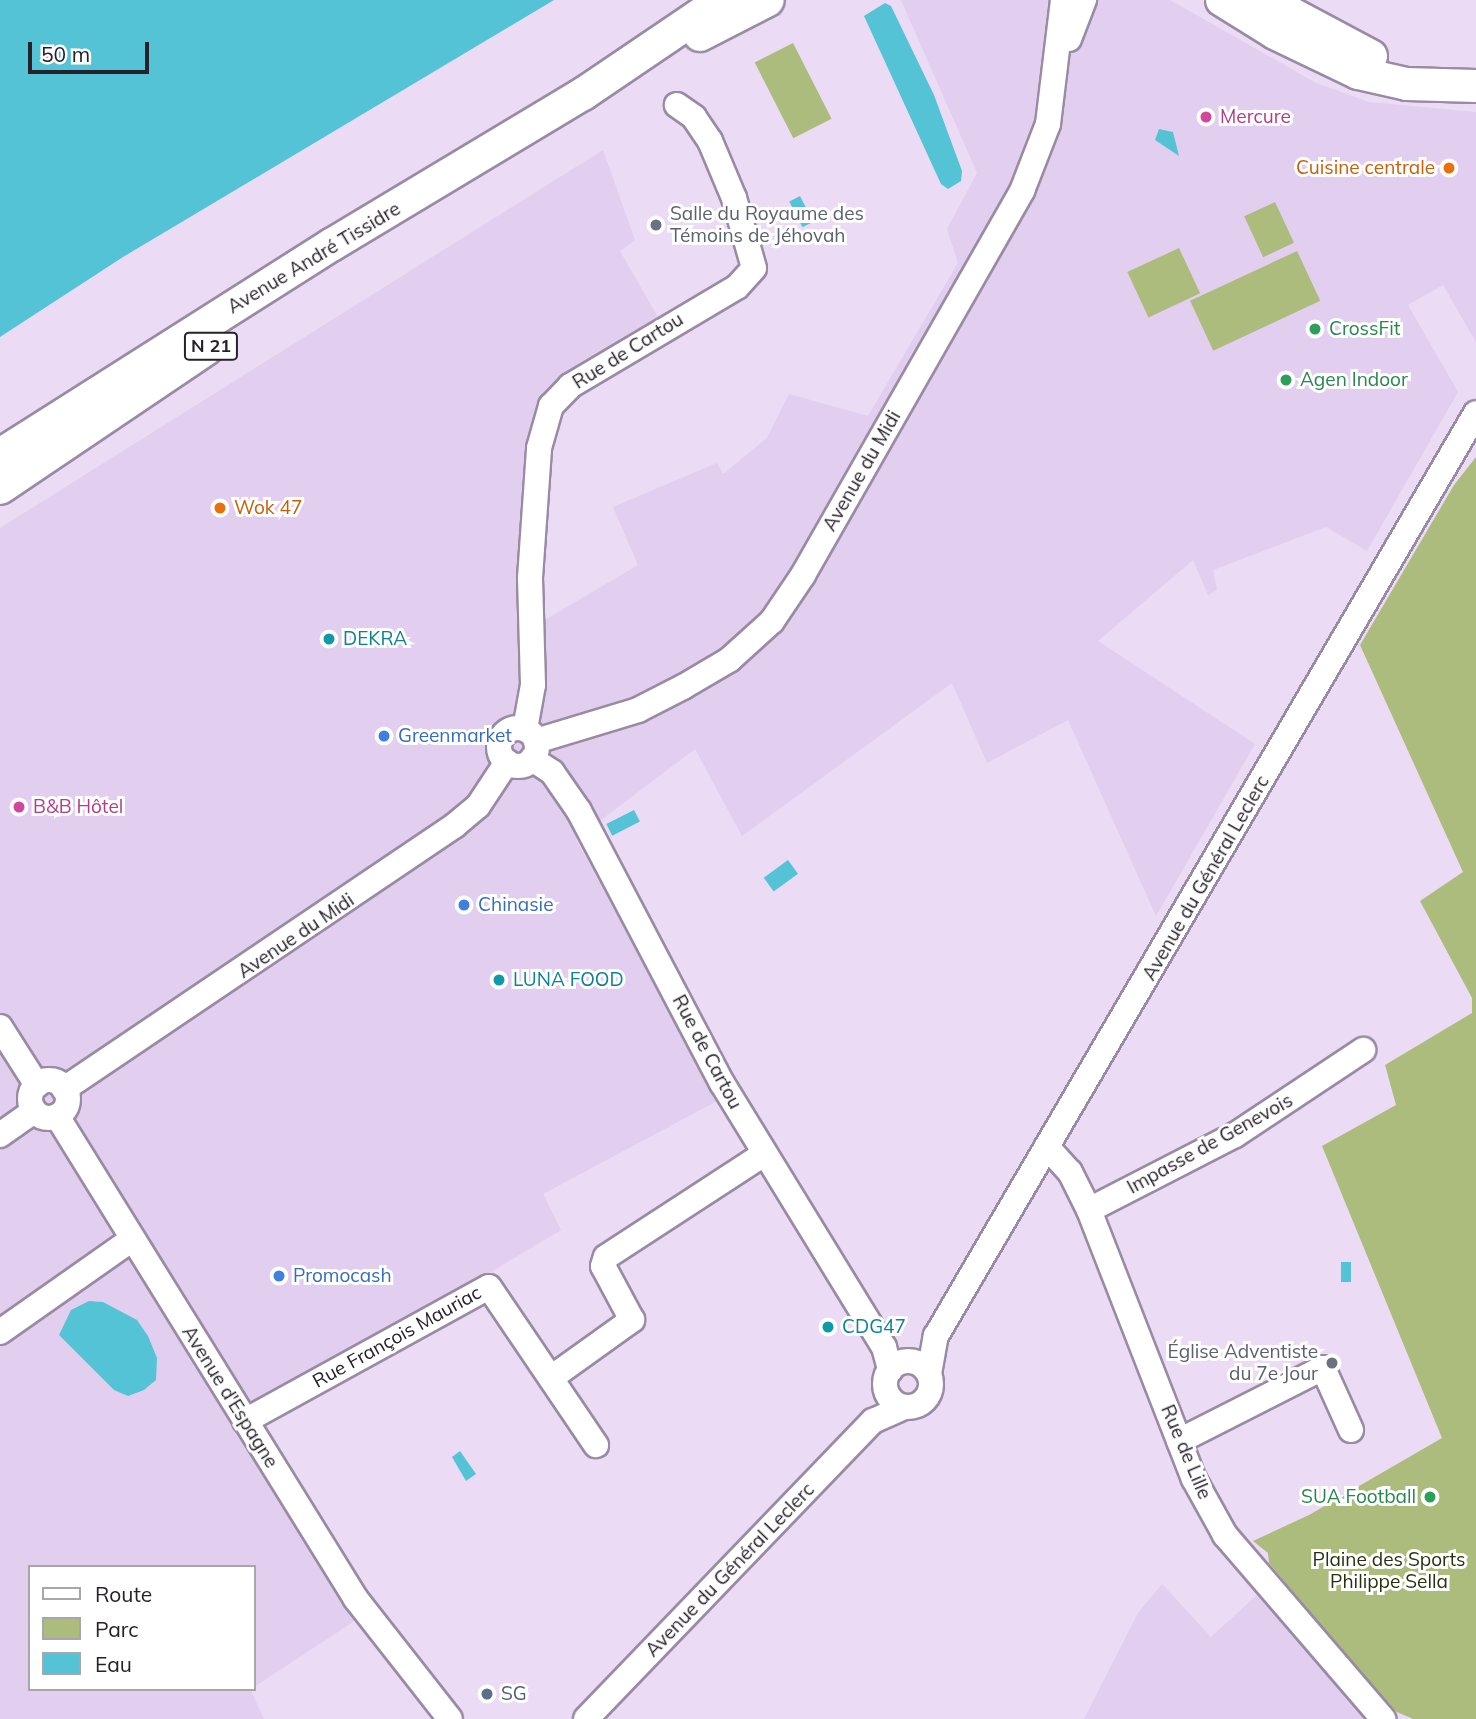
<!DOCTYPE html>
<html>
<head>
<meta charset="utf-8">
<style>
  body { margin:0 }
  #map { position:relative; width:1476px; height:1719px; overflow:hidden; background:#ebdbf5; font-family:Mulish,sans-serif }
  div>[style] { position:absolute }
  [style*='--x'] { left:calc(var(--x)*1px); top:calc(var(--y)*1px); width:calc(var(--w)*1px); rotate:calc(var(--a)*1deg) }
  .built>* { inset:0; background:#e2ceef }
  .green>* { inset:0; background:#abbc7d; transform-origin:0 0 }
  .water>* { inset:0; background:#54c3d6; transform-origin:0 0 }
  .roads { filter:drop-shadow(2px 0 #998ba3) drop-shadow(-2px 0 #998ba3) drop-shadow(0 2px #998ba3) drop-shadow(0 -2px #998ba3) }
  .minor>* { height:24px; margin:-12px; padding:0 12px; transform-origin:12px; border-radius:12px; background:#fff }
  .minor>.ring { margin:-12px; padding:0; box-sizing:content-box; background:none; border:24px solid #fff; border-radius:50% }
  .major>* { height:32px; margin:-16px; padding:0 16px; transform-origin:16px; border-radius:16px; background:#fff }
  .dots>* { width:19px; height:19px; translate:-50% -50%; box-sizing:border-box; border:4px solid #fff; border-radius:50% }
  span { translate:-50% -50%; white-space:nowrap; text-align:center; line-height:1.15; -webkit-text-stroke:6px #fff; paint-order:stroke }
  .shield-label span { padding:2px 5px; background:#fff; border:2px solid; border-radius:5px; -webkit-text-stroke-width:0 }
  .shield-label { font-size:18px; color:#27212b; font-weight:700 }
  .hotel-label { font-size:19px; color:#b23c85 }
  .left { translate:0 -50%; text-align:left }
  .food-label { font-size:19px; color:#c56008 }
  .right { translate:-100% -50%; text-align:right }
  .worship-label { font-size:19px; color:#5b616d }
  .street-label { font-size:19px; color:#27212b }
  .leisure-label { font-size:19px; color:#27864d }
  .culture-label { font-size:19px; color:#0d838f }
  .shop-label { font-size:19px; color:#366cbe }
  .park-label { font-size:19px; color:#28300f }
  .service-label { font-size:19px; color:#4e5e75 }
  .legend { position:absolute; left:28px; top:1565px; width:228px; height:126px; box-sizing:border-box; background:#fff; border:2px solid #a9a6aa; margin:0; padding:9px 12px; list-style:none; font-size:21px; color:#27212b }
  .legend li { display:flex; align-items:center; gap:14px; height:35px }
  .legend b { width:35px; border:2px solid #a9a6aa }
  .scale { position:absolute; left:28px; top:42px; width:121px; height:32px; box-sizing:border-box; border:4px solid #27212b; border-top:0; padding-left:9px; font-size:21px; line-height:24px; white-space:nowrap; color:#27212b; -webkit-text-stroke:5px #fff; paint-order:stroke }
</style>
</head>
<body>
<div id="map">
  <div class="built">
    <i style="clip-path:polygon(901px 0,1170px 0,1316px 83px,1369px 102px,1476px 112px,1476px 342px,1443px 285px,1408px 305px,1458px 392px,1367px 551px,1326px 527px,1213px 570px,1217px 590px,1208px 595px,1193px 560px,1098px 641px,1255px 744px,1156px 916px,1068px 720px,987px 763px,952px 683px,742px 836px,695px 749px,576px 839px,717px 1101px,543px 1194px,561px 1230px,441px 1302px,228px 1414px,359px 1618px,254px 1687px,254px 1567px,30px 1567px,30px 1689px,250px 1689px,264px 1719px,0 1719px,0 528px,603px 150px,635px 240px,620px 251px,659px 319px,547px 392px,533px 420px,526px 457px,521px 634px,638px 565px,613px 507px,717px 463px,723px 474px,767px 438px,789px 394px,868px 416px,958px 263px,947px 229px,977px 173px)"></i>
    <i style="clip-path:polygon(1162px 1584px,1211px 1637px,1257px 1595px,1372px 1719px,1084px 1719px,1138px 1613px)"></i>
  </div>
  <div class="green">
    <i style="left:793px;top:43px;width:85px;height:43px;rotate:63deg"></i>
    <i style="left:1275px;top:202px;width:45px;height:34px;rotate:65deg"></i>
    <i style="left:1179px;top:248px;width:50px;height:57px;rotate:65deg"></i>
    <i style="left:1297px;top:251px;width:55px;height:118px;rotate:65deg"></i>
    <i style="clip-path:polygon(1476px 457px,1476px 1719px,1413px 1719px,1397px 1712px,1359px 1671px,1269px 1563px,1268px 1553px,1253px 1541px,1309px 1515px,1442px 1438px,1322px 1146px,1396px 1105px,1385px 1065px,1472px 1013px,1472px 998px,1420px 901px,1463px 872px,1360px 645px,1454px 485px)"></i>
  </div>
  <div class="water">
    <i style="clip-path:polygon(0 0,554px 0,123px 257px,0 337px)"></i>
    <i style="clip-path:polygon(885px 3px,891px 6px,934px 95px,962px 171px,961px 181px,948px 189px,941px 184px,864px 16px)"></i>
    <i style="clip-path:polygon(1159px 129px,1173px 132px,1179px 156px,1155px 140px)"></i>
    <i style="left:800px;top:196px;width:29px;height:12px;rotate:63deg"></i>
    <i style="left:634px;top:810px;width:13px;height:31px;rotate:63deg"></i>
    <i style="left:788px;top:860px;width:17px;height:30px;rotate:54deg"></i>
    <i style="left:1341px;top:1262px;width:10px;height:20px"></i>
    <i style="clip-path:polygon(89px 1301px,103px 1302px,137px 1320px,148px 1336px,157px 1358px,156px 1380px,144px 1390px,128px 1396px,114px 1390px,59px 1335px,71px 1310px)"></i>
    <i style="clip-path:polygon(460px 1451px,476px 1474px,466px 1481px,452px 1457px)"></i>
  </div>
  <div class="roads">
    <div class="minor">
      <i style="--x:1069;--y:39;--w:42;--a:-69"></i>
      <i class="ring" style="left:499px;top:728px;width:14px;height:14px"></i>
      <i style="--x:525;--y:729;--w:45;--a:-79.7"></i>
      <i style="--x:533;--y:685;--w:107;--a:-91.6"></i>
      <i style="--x:530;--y:578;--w:130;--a:-86"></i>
      <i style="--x:539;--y:448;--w:44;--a:-74.1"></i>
      <i style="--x:551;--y:406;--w:28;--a:-46"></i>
      <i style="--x:570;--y:386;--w:194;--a:-30.7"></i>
      <i style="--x:737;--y:287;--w:25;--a:-48"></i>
      <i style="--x:754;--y:268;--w:73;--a:-105.9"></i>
      <i style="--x:734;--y:198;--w:62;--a:-112.8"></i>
      <i style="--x:710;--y:141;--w:29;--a:-124"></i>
      <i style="--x:694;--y:117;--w:21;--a:-145"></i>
      <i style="--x:536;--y:741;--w:107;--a:-16.9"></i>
      <i style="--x:638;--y:710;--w:51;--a:-27.1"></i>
      <i style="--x:683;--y:687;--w:53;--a:-30.4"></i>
      <i style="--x:729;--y:660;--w:58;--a:-42.2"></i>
      <i style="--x:772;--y:621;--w:55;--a:-56"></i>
      <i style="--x:803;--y:575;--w:442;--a:-60.3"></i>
      <i style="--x:1022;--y:191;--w:72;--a:-68.8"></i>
      <i style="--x:1048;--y:124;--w:125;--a:-83.1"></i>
      <i style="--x:532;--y:759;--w:24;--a:33"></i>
      <i style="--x:552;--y:772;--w:47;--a:55.3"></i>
      <i style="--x:579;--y:811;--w:307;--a:62.3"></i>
      <i style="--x:722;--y:1083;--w:310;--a:58.5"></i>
      <i style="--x:884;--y:1347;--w:24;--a:75"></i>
      <i style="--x:0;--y:1027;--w:69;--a:57.5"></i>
      <i class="ring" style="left:30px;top:1080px;width:14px;height:14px"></i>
      <i style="--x:64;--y:1089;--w:470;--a:-34"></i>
      <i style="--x:454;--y:826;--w:31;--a:-40"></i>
      <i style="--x:478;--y:806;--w:53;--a:-56.6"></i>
      <i style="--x:57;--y:1116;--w:568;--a:58.24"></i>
      <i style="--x:356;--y:1599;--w:152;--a:51.9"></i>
      <i style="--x:0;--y:1135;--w:42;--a:-35.2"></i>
      <i style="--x:1049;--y:1149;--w:31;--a:48"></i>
      <i style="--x:1070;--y:1172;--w:42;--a:63.4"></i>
      <i style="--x:1089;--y:1210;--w:289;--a:68.7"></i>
      <i style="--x:1194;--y:1479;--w:64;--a:61"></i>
      <i style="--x:1225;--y:1535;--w:243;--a:49.3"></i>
      <i style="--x:1089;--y:1210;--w:164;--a:-27.2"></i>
      <i style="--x:1235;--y:1135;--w:154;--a:-33.6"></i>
      <i style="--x:0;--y:1332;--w:160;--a:-35.1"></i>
      <i class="ring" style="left:885px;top:1361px;width:22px;height:22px"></i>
      <i style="--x:929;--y:1374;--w:39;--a:-80"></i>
      <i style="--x:936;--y:1336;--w:1069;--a:-59.67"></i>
      <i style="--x:551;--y:1378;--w:100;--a:-35.6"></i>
      <i style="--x:632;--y:1320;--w:61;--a:-118.2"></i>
      <i style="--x:603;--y:1266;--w:9;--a:-72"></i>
      <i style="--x:606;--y:1257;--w:189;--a:-33.1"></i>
      <i style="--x:245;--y:1421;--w:278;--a:-28.8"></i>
      <i style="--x:489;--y:1287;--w:191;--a:55.9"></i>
      <i style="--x:1179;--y:1441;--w:161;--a:-26.9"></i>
      <i style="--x:1323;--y:1368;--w:68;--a:65.7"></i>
      <i style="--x:586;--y:1719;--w:414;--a:-46.1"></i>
      <i style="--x:873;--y:1421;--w:34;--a:-24"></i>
    </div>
    <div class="major">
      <i style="--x:1222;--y:0;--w:62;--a:31.9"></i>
      <i style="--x:1275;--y:33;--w:92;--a:25.7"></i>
      <i style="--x:1358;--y:73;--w:50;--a:12.7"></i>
      <i style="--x:1407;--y:84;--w:69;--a:1.7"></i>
      <i style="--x:1266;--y:0;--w:119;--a:28.1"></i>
      <i style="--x:700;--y:35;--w:76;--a:-27.2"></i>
      <i style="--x:0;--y:455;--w:394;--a:-32.4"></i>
      <i style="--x:333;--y:244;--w:292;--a:-31"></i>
      <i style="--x:583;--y:94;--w:168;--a:-34.1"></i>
      <i style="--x:0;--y:488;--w:249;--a:-34"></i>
    </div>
  </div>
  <div class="dots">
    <i style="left:1206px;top:117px;background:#d1479c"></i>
    <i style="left:1449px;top:168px;background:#e8710a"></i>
    <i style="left:656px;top:225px;background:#6b7280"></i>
    <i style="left:1315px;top:329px;background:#2e9e5b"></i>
    <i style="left:1286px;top:380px;background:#2e9e5b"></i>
    <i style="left:220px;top:508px;background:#e8710a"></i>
    <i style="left:329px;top:639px;background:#0f9aa8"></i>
    <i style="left:384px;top:736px;background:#3f7fe0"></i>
    <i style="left:19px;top:807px;background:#d1479c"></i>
    <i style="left:464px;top:905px;background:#3f7fe0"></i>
    <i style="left:499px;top:980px;background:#0f9aa8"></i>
    <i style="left:279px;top:1276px;background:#3f7fe0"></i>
    <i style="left:828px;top:1327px;background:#0f9aa8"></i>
    <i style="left:1332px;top:1363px;background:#6b7280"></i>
    <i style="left:1430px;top:1497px;background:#2e9e5b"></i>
    <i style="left:487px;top:1694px;background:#5c6f8a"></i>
  </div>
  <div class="shield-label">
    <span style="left:211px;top:346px">N 21</span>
  </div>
  <div class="hotel-label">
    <span class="left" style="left:1220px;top:117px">Mercure</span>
    <span class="left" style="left:33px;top:807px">B&amp;B Hôtel</span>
  </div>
  <div class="food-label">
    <span class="right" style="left:1435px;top:168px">Cuisine centrale</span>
    <span class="left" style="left:234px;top:508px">Wok 47</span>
  </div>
  <div class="worship-label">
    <span class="left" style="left:670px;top:225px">Salle du Royaume des<br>Témoins de Jéhovah</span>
    <span class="right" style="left:1318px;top:1363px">Église Adventiste<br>du 7e Jour</span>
  </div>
  <div class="street-label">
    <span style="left:314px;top:258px;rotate:-31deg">Avenue André Tissidre</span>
    <span style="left:628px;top:351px;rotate:-32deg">Rue de Cartou</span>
    <span style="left:862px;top:471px;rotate:-60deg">Avenue du Midi</span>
    <span style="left:1206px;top:878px;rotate:-60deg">Avenue du Général Leclerc</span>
    <span style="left:296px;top:936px;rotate:-34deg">Avenue du Midi</span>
    <span style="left:707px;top:1052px;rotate:62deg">Rue de Cartou</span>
    <span style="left:1210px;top:1144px;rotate:-29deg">Impasse de Genevois</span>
    <span style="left:397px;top:1337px;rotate:-29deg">Rue François Mauriac</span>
    <span style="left:230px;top:1397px;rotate:58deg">Avenue d'Espagne</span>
    <span style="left:1186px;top:1452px;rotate:67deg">Rue de Lille</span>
    <span style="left:730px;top:1570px;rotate:-46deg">Avenue du Général Leclerc</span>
  </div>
  <div class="leisure-label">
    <span class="left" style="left:1329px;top:329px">CrossFit</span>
    <span class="left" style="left:1300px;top:380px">Agen Indoor</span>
    <span class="right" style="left:1416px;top:1497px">SUA Football</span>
  </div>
  <div class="culture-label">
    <span class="left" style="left:343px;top:639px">DEKRA</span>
    <span class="left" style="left:513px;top:980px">LUNA FOOD</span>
    <span class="left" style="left:842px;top:1327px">CDG47</span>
  </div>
  <div class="shop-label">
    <span class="left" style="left:398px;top:736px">Greenmarket</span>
    <span class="left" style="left:478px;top:905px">Chinasie</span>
    <span class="left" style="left:293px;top:1276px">Promocash</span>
  </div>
  <div class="park-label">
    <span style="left:1389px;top:1571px">Plaine des Sports<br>Philippe Sella</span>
  </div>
  <div class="service-label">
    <span class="left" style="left:501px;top:1694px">SG</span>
  </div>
  <ul class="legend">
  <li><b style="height:9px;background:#fff"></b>Route</li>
  <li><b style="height:19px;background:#abbc7d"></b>Parc</li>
  <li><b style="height:19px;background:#54c3d6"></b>Eau</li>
  </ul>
  <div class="scale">50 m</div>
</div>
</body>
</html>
